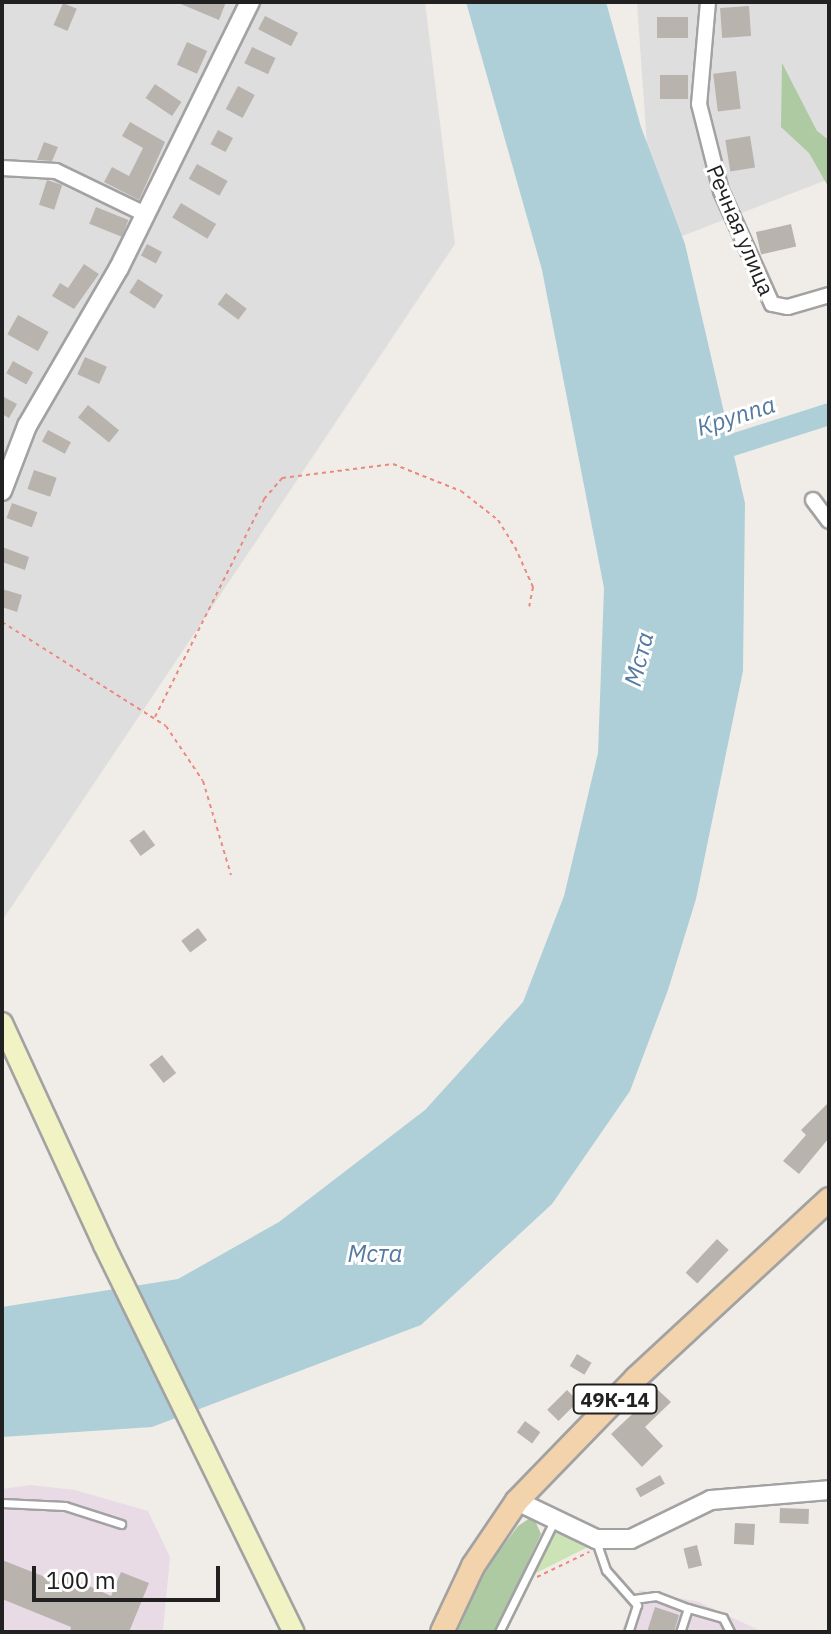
<!DOCTYPE html>
<html>
<head>
<meta charset="utf-8">
<style>
  body { margin:0 }
  #map { position:relative; width:831px; height:1634px; overflow:hidden; background:#f0ede8; font-family:"IBM Plex Sans",sans-serif }
  div>[style] { position:absolute }
  [style*='--x'] { left:calc(var(--x)*1px); top:calc(var(--y)*1px); width:calc(var(--w)*1px); rotate:calc(var(--a)*1deg) }
  .residential>* { inset:0; background:#dfdede }
  .industrial>* { inset:0; background:#e8dbe6 }
  .grass>* { inset:0; background:#cce4b5 }
  .forest>* { inset:0; background:#aecaa2 }
  .water>* { inset:0; background:#aecfd8 }
  .river>* { height:22px; margin:-11px; padding:0 11px; transform-origin:11px; border-radius:11px; background:#aecfd8 }
  .building>* { inset:0; background:#b9b3ae; transform-origin:0 0 }
  .path>* { height:2px; margin-top:-1px; transform-origin:0; background:repeating-linear-gradient(90deg,#ea8a7f 0 4px,transparent 0 8px) }
  .roads { filter:drop-shadow(2px 0 #a2a2a2) drop-shadow(-2px 0 #a2a2a2) drop-shadow(0 2px #a2a2a2) drop-shadow(0 -2px #a2a2a2) }
  .service>* { height:7px; margin:-3.5px; padding:0 3.5px; transform-origin:3.5px; border-radius:3.5px; background:#fff }
  .minor>* { height:14px; margin:-7px; padding:0 7px; transform-origin:7px; border-radius:7px; background:#fff }
  .tertiary>* { height:18px; margin:-9px; padding:0 9px; transform-origin:9px; border-radius:9px; background:#fff }
  .secondary>* { height:20px; margin:-10px; padding:0 10px; transform-origin:10px; border-radius:10px; background:#f1f3c4 }
  .primary>* { height:22px; margin:-11px; padding:0 11px; transform-origin:11px; border-radius:11px; background:#f2d3ac }
  span { translate:-50% -50%; white-space:nowrap; text-align:center; line-height:1.15; -webkit-text-stroke:6px #fff; paint-order:stroke }
  .shield-label span { padding:2px 6px; background:#fff; border:2px solid; border-radius:6px; -webkit-text-stroke-width:0 }
  .shield-label { font-size:20px; color:#212121; font-weight:700 }
  .street-label { font-size:22px; color:#212121 }
  .water-label { font-size:24px; color:#547a9f; font-style:italic }
  .frame { position:absolute; inset:0; border:4px solid #212121; pointer-events:none }
  .scale { position:absolute; left:32px; top:1566px; width:188px; height:36px; box-sizing:border-box; border:4px solid #212121; border-top:0; padding-left:10px; font-size:24px; line-height:28px; white-space:nowrap; color:#212121; -webkit-text-stroke:6px #fff; paint-order:stroke }
</style>
</head>
<body>
<div id="map">
  <div class="residential">
    <i style="clip-path:polygon(2px 2px,425px 2px,455px 244px,2px 921px)"></i>
    <i style="clip-path:polygon(637px 2px,829px 2px,829px 179px,654px 247px)"></i>
  </div>
  <div class="industrial">
    <i style="clip-path:polygon(30px 1485px,75px 1490px,148px 1511px,170px 1557px,163px 1632px,2px 1632px,2px 1489px)"></i>
    <i style="clip-path:polygon(639px 1590px,699px 1602px,763px 1632px,621px 1632px)"></i>
  </div>
  <div class="grass">
    <i style="clip-path:polygon(556px 1527px,590px 1546px,534px 1574px,543px 1551px)"></i>
  </div>
  <div class="forest">
    <i style="clip-path:polygon(782px 63px,817px 131px,829px 140px,829px 188px,809px 153px,781px 127px)"></i>
    <i style="clip-path:polygon(533px 1516px,541px 1534px,495px 1632px,450px 1632px,484px 1571px,518px 1526px)"></i>
  </div>
  <div class="water">
    <i style="clip-path:polygon(466px 2px,606px 2px,641px 127px,685px 244px,745px 503px,743px 671px,696px 899px,668px 990px,630px 1091px,552px 1204px,421px 1325px,152px 1427px,2px 1437px,2px 1307px,178px 1279px,279px 1222px,425px 1110px,523px 1002px,564px 896px,598px 753px,604px 588px,542px 270px)"></i>
  </div>
  <div class="river">
    <i style="--x:704;--y:454;--w:131;--a:-17.7"></i>
  </div>
  <div class="building">
    <i style="clip-path:polygon(176px 2px,226px 2px,219px 20px)"></i>
    <i style="left:63px;top:3px;width:15px;height:24px;rotate:23deg"></i>
    <i style="left:749px;top:6px;width:30px;height:29px;rotate:86deg"></i>
    <i style="left:265px;top:16px;width:37px;height:15px;rotate:27deg"></i>
    <i style="left:657px;top:17px;width:31px;height:21px"></i>
    <i style="left:187px;top:42px;width:22px;height:25px;rotate:24deg"></i>
    <i style="left:252px;top:47px;width:26px;height:18px;rotate:25deg"></i>
    <i style="left:736px;top:71px;width:38px;height:23px;rotate:83deg"></i>
    <i style="left:660px;top:75px;width:28px;height:24px"></i>
    <i style="left:155px;top:84px;width:32px;height:17px;rotate:34deg"></i>
    <i style="left:238px;top:86px;width:19px;height:26px;rotate:28deg"></i>
    <i style="clip-path:polygon(130px 122px,165px 142px,139px 200px,104px 182px,112px 167px,129px 176px,143px 148px,122px 136px)"></i>
    <i style="left:218px;top:130px;width:17px;height:16px;rotate:28deg"></i>
    <i style="left:750px;top:136px;width:32px;height:25px;rotate:81deg"></i>
    <i style="clip-path:polygon(44px 142px,58px 147px,52px 161px,37px 160px)"></i>
    <i style="left:197px;top:164px;width:35px;height:17px;rotate:29deg"></i>
    <i style="left:47px;top:180px;width:16px;height:26px;rotate:18deg"></i>
    <i style="left:181px;top:203px;width:41px;height:17px;rotate:31deg"></i>
    <i style="left:96px;top:207px;width:35px;height:18px;rotate:22deg"></i>
    <i style="left:791px;top:224px;width:23px;height:36px;rotate:77deg"></i>
    <i style="left:147px;top:244px;width:17px;height:13px;rotate:28deg"></i>
    <i style="clip-path:polygon(84px 264px,99px 274px,74px 309px,52px 296px,60px 283px,68px 288px)"></i>
    <i style="left:138px;top:279px;width:30px;height:16px;rotate:33deg"></i>
    <i style="left:226px;top:293px;width:26px;height:14px;rotate:37deg"></i>
    <i style="left:18px;top:315px;width:35px;height:22px;rotate:29deg"></i>
    <i style="left:85px;top:357px;width:24px;height:19px;rotate:24deg"></i>
    <i style="left:13px;top:361px;width:23px;height:14px;rotate:29deg"></i>
    <i style="clip-path:polygon(2px 396px,17px 404px,9px 418px,2px 414px)"></i>
    <i style="left:88px;top:405px;width:40px;height:16px;rotate:39deg"></i>
    <i style="left:48px;top:430px;width:26px;height:13px;rotate:28deg"></i>
    <i style="left:34px;top:470px;width:24px;height:20px;rotate:19deg"></i>
    <i style="left:12px;top:503px;width:27px;height:16px;rotate:20deg"></i>
    <i style="clip-path:polygon(2px 547px,29px 557px,25px 570px,2px 562px)"></i>
    <i style="clip-path:polygon(2px 589px,22px 595px,17px 612px,2px 607px)"></i>
    <i style="left:144px;top:830px;width:19px;height:18px;rotate:54deg"></i>
    <i style="left:198px;top:928px;width:15px;height:21px;rotate:53deg"></i>
    <i style="left:162px;top:1055px;width:23px;height:16px;rotate:52deg"></i>
    <i style="clip-path:polygon(829px 1102px,829px 1138px,799px 1174px,783px 1161px,806px 1135px,801px 1130px)"></i>
    <i style="left:717px;top:1239px;width:16px;height:46px;rotate:43deg"></i>
    <i style="left:577px;top:1354px;width:17px;height:14px;rotate:31deg"></i>
    <i style="left:567px;top:1390px;width:16px;height:28px;rotate:45deg"></i>
    <i style="clip-path:polygon(658px 1390px,671px 1402px,645px 1427px,663px 1446px,642px 1467px,611px 1434px)"></i>
    <i style="left:525px;top:1421px;width:19px;height:14px;rotate:36deg"></i>
    <i style="left:660px;top:1475px;width:10px;height:28px;rotate:61deg"></i>
    <i style="left:780px;top:1508px;width:29px;height:15px;rotate:2deg"></i>
    <i style="left:735px;top:1523px;width:20px;height:21px;rotate:3deg"></i>
    <i style="left:697px;top:1545px;width:21px;height:14px;rotate:76deg"></i>
    <i style="clip-path:polygon(2px 1560px,58px 1582px,61px 1573px,111px 1596px,121px 1572px,149px 1583px,129px 1632px,70px 1632px,71px 1627px,2px 1599px)"></i>
    <i style="clip-path:polygon(655px 1607px,679px 1615px,674px 1632px,647px 1632px)"></i>
  </div>
  <div class="path">
    <i style="--x:2;--y:622;--w:194;--a:32.4"></i>
    <i style="--x:166;--y:726;--w:66;--a:56.1"></i>
    <i style="--x:203;--y:781;--w:98;--a:73.4"></i>
    <i style="--x:155;--y:717;--w:244;--a:-63.4"></i>
    <i style="--x:264;--y:499;--w:28;--a:-49"></i>
    <i style="--x:282;--y:478;--w:112;--a:-7.2"></i>
    <i style="--x:393;--y:464;--w:73;--a:21.7"></i>
    <i style="--x:461;--y:491;--w:47;--a:38.1"></i>
    <i style="--x:498;--y:520;--w:32;--a:58"></i>
    <i style="--x:515;--y:547;--w:44;--a:65.8"></i>
    <i style="--x:533;--y:587;--w:20;--a:101"></i>
    <i style="--x:537;--y:1577;--w:58;--a:-25.7"></i>
  </div>
  <div class="roads">
    <div class="service">
      <i style="--x:2;--y:1503;--w:63;--a:2.7"></i>
      <i style="--x:65;--y:1506;--w:59;--a:17.8"></i>
      <i style="--x:596;--y:1541;--w:31;--a:71"></i>
      <i style="--x:606;--y:1570;--w:47;--a:48.5"></i>
      <i style="--x:637;--y:1605;--w:28;--a:108"></i>
      <i style="--x:634;--y:1599;--w:22;--a:-8"></i>
      <i style="--x:656;--y:1596;--w:34;--a:21"></i>
      <i style="--x:688;--y:1608;--w:25;--a:108"></i>
      <i style="--x:688;--y:1608;--w:36;--a:16"></i>
      <i style="--x:723;--y:1618;--w:16;--a:63"></i>
      <i style="--x:499;--y:1632;--w:126;--a:-63.6"></i>
    </div>
    <div class="minor">
      <i style="--x:708;--y:2;--w:102;--a:95"></i>
      <i style="--x:699;--y:104;--w:90;--a:75.8"></i>
      <i style="--x:721;--y:191;--w:124;--a:65.7"></i>
      <i style="--x:772;--y:304;--w:16;--a:11"></i>
      <i style="--x:788;--y:307;--w:43;--a:-16.3"></i>
      <i style="--x:2;--y:168;--w:54;--a:3.2"></i>
      <i style="--x:56;--y:171;--w:99;--a:25.8"></i>
      <i style="--x:813;--y:500;--w:26;--a:53"></i>
    </div>
    <div class="tertiary">
      <i style="--x:2;--y:491;--w:70;--a:-69"></i>
      <i style="--x:27;--y:426;--w:183;--a:-59.8"></i>
      <i style="--x:119;--y:268;--w:297;--a:-63.8"></i>
      <i style="--x:517;--y:1501;--w:88;--a:25.7"></i>
      <i style="--x:596;--y:1539;--w:35;--a:0"></i>
      <i style="--x:631;--y:1539;--w:89;--a:-26"></i>
      <i style="--x:711;--y:1500;--w:118;--a:-4.8"></i>
    </div>
    <div class="secondary">
      <i style="--x:2;--y:1023;--w:244;--a:65.3"></i>
      <i style="--x:104;--y:1245;--w:431;--a:63.9"></i>
    </div>
    <div class="primary">
      <i style="--x:442;--y:1632;--w:73;--a:-64.8"></i>
      <i style="--x:473;--y:1566;--w:78;--a:-55.9"></i>
      <i style="--x:517;--y:1501;--w:171;--a:-45.9"></i>
      <i style="--x:636;--y:1378;--w:263;--a:-42.8"></i>
    </div>
  </div>
  <div class="shield-label">
    <span style="left:615px;top:1399px">49К-14</span>
  </div>
  <div class="street-label">
    <span style="left:741px;top:230px;rotate:67deg">Речная улица</span>
  </div>
  <div class="water-label">
    <span style="left:736px;top:416px;rotate:-18deg">Круппа</span>
    <span style="left:639px;top:659px;rotate:-76deg">Мста</span>
    <span style="left:375px;top:1254px">Мста</span>
  </div>
  <div class="frame"></div>
  <div class="scale">100 m</div>
</div>
</body>
</html>
